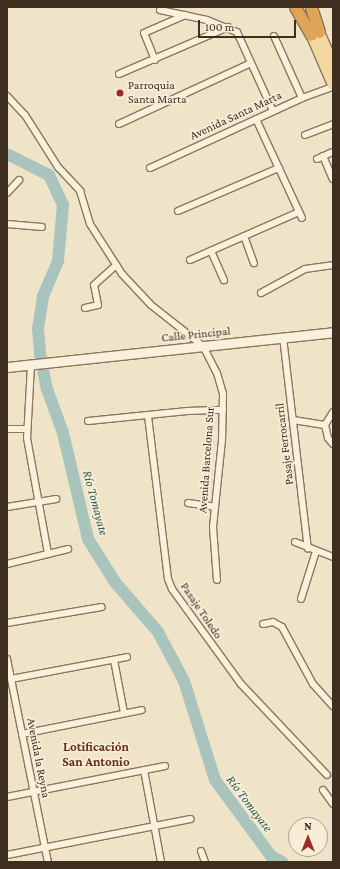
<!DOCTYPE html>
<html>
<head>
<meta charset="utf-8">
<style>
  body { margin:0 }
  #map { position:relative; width:340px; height:869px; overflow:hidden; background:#f0e4c8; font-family:"Crimson Pro",serif }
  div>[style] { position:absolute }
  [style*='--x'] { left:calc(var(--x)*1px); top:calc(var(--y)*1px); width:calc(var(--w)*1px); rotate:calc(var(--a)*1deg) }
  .river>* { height:12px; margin:-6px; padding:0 6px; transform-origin:6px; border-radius:6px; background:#a9c4bc }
  .roads { filter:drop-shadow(1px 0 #8d765c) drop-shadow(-1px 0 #8d765c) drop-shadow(0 1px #8d765c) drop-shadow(0 -1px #8d765c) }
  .street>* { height:6px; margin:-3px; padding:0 3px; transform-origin:3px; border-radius:3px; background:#faf1dc }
  .secondary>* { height:9px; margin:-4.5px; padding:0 4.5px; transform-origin:4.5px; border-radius:4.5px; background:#faf1dc }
  .primary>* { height:10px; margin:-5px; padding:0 5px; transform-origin:5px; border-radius:5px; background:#f3d9a0 }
  .highway>* { height:11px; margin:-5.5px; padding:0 5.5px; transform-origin:5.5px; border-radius:5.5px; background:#e0a458 }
  .dots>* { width:11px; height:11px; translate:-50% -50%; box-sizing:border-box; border:2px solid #f7eed8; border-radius:50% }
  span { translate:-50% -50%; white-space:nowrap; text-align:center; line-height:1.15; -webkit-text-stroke:3.5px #f7eed8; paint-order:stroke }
  .poi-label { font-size:12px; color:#3d2e20 }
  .left { translate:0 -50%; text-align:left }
  .street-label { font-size:12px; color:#3d2e20 }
  .water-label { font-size:13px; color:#2f5d5a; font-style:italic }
  .neighbourhood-label { font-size:13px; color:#6b2e1e; font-weight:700 }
  .frame { position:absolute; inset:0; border:8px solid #3d2e20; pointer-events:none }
  .north { position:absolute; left:288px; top:817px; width:40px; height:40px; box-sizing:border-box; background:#f7eed8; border:1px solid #ada18e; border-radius:50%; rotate:0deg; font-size:11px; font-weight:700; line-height:16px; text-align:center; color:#3d2e20 }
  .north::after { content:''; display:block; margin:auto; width:14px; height:18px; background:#9e2a2b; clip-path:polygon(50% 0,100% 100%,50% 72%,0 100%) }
  .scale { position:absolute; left:198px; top:20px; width:98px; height:18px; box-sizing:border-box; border:2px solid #3d2e20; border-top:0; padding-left:5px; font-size:12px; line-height:14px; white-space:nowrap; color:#3d2e20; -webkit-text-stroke:3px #f7eed8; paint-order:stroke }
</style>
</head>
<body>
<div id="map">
  <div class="river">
    <i style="--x:7;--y:154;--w:47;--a:26.6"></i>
    <i style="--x:49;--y:175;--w:33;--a:65"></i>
    <i style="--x:63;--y:205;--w:56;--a:95.1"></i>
    <i style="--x:58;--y:261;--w:39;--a:113"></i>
    <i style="--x:43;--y:297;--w:32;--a:99"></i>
    <i style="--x:38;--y:329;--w:25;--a:85"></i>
    <i style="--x:40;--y:354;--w:36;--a:79"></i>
    <i style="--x:47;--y:389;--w:47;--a:70"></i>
    <i style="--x:63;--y:433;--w:109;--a:76.7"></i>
    <i style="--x:88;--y:539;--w:51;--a:57.9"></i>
    <i style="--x:115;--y:582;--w:66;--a:49.3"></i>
    <i style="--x:158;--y:632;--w:55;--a:62"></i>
    <i style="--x:184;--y:681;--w:104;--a:72.6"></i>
    <i style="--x:215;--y:780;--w:94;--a:53.6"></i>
    <i style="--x:271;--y:856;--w:13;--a:29"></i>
  </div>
  <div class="roads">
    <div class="street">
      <i style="--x:160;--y:10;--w:48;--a:12"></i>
      <i style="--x:207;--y:20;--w:32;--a:22"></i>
      <i style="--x:237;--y:32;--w:87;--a:65.5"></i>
      <i style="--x:274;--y:36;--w:68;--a:65.7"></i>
      <i style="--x:155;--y:60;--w:29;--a:-112"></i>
      <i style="--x:144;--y:33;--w:45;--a:-23.7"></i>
      <i style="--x:119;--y:74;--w:119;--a:-23.3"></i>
      <i style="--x:7;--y:96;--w:26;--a:47"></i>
      <i style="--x:25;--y:115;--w:62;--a:57.6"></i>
      <i style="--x:58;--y:167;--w:33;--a:47"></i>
      <i style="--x:80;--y:191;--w:34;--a:73"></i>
      <i style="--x:90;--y:224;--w:59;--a:57.4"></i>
      <i style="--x:122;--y:274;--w:42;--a:46.9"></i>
      <i style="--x:151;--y:305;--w:66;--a:38.3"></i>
      <i style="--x:203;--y:346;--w:30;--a:63"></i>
      <i style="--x:217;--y:373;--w:22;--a:74"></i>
      <i style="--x:223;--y:394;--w:46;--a:91.2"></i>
      <i style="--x:222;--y:440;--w:87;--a:95.9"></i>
      <i style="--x:213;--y:527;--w:53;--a:85.7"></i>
      <i style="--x:256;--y:119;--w:109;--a:65.1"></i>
      <i style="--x:119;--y:124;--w:145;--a:-24.8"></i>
      <i style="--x:305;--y:135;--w:30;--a:-21"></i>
      <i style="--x:323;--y:156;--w:25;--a:67"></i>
      <i style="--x:317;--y:159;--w:17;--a:-24"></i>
      <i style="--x:150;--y:168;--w:167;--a:-24.7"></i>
      <i style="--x:302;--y:98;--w:33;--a:-20"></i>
      <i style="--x:7;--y:193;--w:18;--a:-47"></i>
      <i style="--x:178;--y:211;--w:110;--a:-23.1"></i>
      <i style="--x:7;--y:224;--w:35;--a:5"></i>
      <i style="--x:244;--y:236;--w:29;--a:70"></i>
      <i style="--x:211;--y:251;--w:32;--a:66"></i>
      <i style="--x:190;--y:260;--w:119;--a:-23.8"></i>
      <i style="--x:261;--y:293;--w:50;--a:-28.6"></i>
      <i style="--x:305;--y:269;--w:28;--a:-8"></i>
      <i style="--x:85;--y:308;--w:13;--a:-13"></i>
      <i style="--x:98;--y:305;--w:20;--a:-101"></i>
      <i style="--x:94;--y:285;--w:30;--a:-42"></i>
      <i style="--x:283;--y:337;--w:213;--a:83.3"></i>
      <i style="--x:31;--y:365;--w:73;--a:93.1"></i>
      <i style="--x:27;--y:438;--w:118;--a:79.7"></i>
      <i style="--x:148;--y:416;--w:164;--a:83"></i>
      <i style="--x:168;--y:579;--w:11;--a:68"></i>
      <i style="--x:172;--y:589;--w:117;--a:54"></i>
      <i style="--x:241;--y:684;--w:125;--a:46.6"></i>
      <i style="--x:293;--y:420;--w:32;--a:9"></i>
      <i style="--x:88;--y:421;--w:100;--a:-5.8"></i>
      <i style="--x:187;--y:411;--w:36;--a:-2"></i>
      <i style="--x:325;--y:425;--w:13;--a:77"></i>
      <i style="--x:328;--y:438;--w:8;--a:50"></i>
      <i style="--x:325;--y:425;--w:15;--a:-58"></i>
      <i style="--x:7;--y:429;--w:20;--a:0"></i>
      <i style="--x:188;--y:503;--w:27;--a:8"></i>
      <i style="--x:7;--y:507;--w:50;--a:-9.3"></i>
      <i style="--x:295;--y:542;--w:41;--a:21.5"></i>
      <i style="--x:7;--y:564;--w:63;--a:-13.8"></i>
      <i style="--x:301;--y:599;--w:50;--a:-72.6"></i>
      <i style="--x:7;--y:623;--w:96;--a:-9.6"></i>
      <i style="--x:263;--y:624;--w:10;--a:-11"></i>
      <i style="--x:273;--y:622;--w:10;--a:29"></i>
      <i style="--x:282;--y:627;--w:65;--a:61.5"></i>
      <i style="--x:313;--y:684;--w:30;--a:48"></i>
      <i style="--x:7;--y:659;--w:207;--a:78.6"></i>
      <i style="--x:114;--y:660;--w:54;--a:79.3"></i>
      <i style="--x:11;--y:679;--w:118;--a:-10.7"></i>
      <i style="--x:22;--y:734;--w:122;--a:-11.3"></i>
      <i style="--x:144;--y:770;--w:94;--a:79.5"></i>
      <i style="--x:323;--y:790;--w:17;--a:54"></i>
      <i style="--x:7;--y:797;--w:161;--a:-11.1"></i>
      <i style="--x:201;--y:851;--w:12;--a:70"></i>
      <i style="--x:7;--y:855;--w:187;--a:-11.1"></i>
    </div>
    <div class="secondary">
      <i style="--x:7;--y:367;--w:328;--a:-6.1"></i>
    </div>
    <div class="primary">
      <i style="--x:316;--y:25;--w:43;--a:66.4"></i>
      <i style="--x:308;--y:27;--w:63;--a:66.7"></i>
    </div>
    <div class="highway">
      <i style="--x:295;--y:7;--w:32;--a:60"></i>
      <i style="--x:311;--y:7;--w:26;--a:72"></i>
    </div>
  </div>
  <div class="dots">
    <i style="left:120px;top:93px;background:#9e2a2b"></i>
  </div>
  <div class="poi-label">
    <span class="left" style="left:128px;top:93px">Parroquia<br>Santa Marta</span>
  </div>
  <div class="street-label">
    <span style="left:236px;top:116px;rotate:-25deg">Avenida Santa Marta</span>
    <span style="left:196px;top:335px;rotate:-6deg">Calle Principal</span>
    <span style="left:285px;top:444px;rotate:-97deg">Pasaje Ferrocarril</span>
    <span style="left:207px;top:460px;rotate:-86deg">Avenida Barcelona Sur</span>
    <span style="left:201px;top:611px;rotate:56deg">Pasaje Toledo</span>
    <span style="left:38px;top:758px;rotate:79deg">Avenida la Reyna</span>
  </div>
  <div class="water-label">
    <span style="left:95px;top:503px;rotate:75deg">Río Tomayate</span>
    <span style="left:249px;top:804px;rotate:53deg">Río Tomayate</span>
  </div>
  <div class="neighbourhood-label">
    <span style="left:96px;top:755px">Lotificación<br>San Antonio</span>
  </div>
  <div class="frame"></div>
  <div class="north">N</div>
  <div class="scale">100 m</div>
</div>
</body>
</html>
